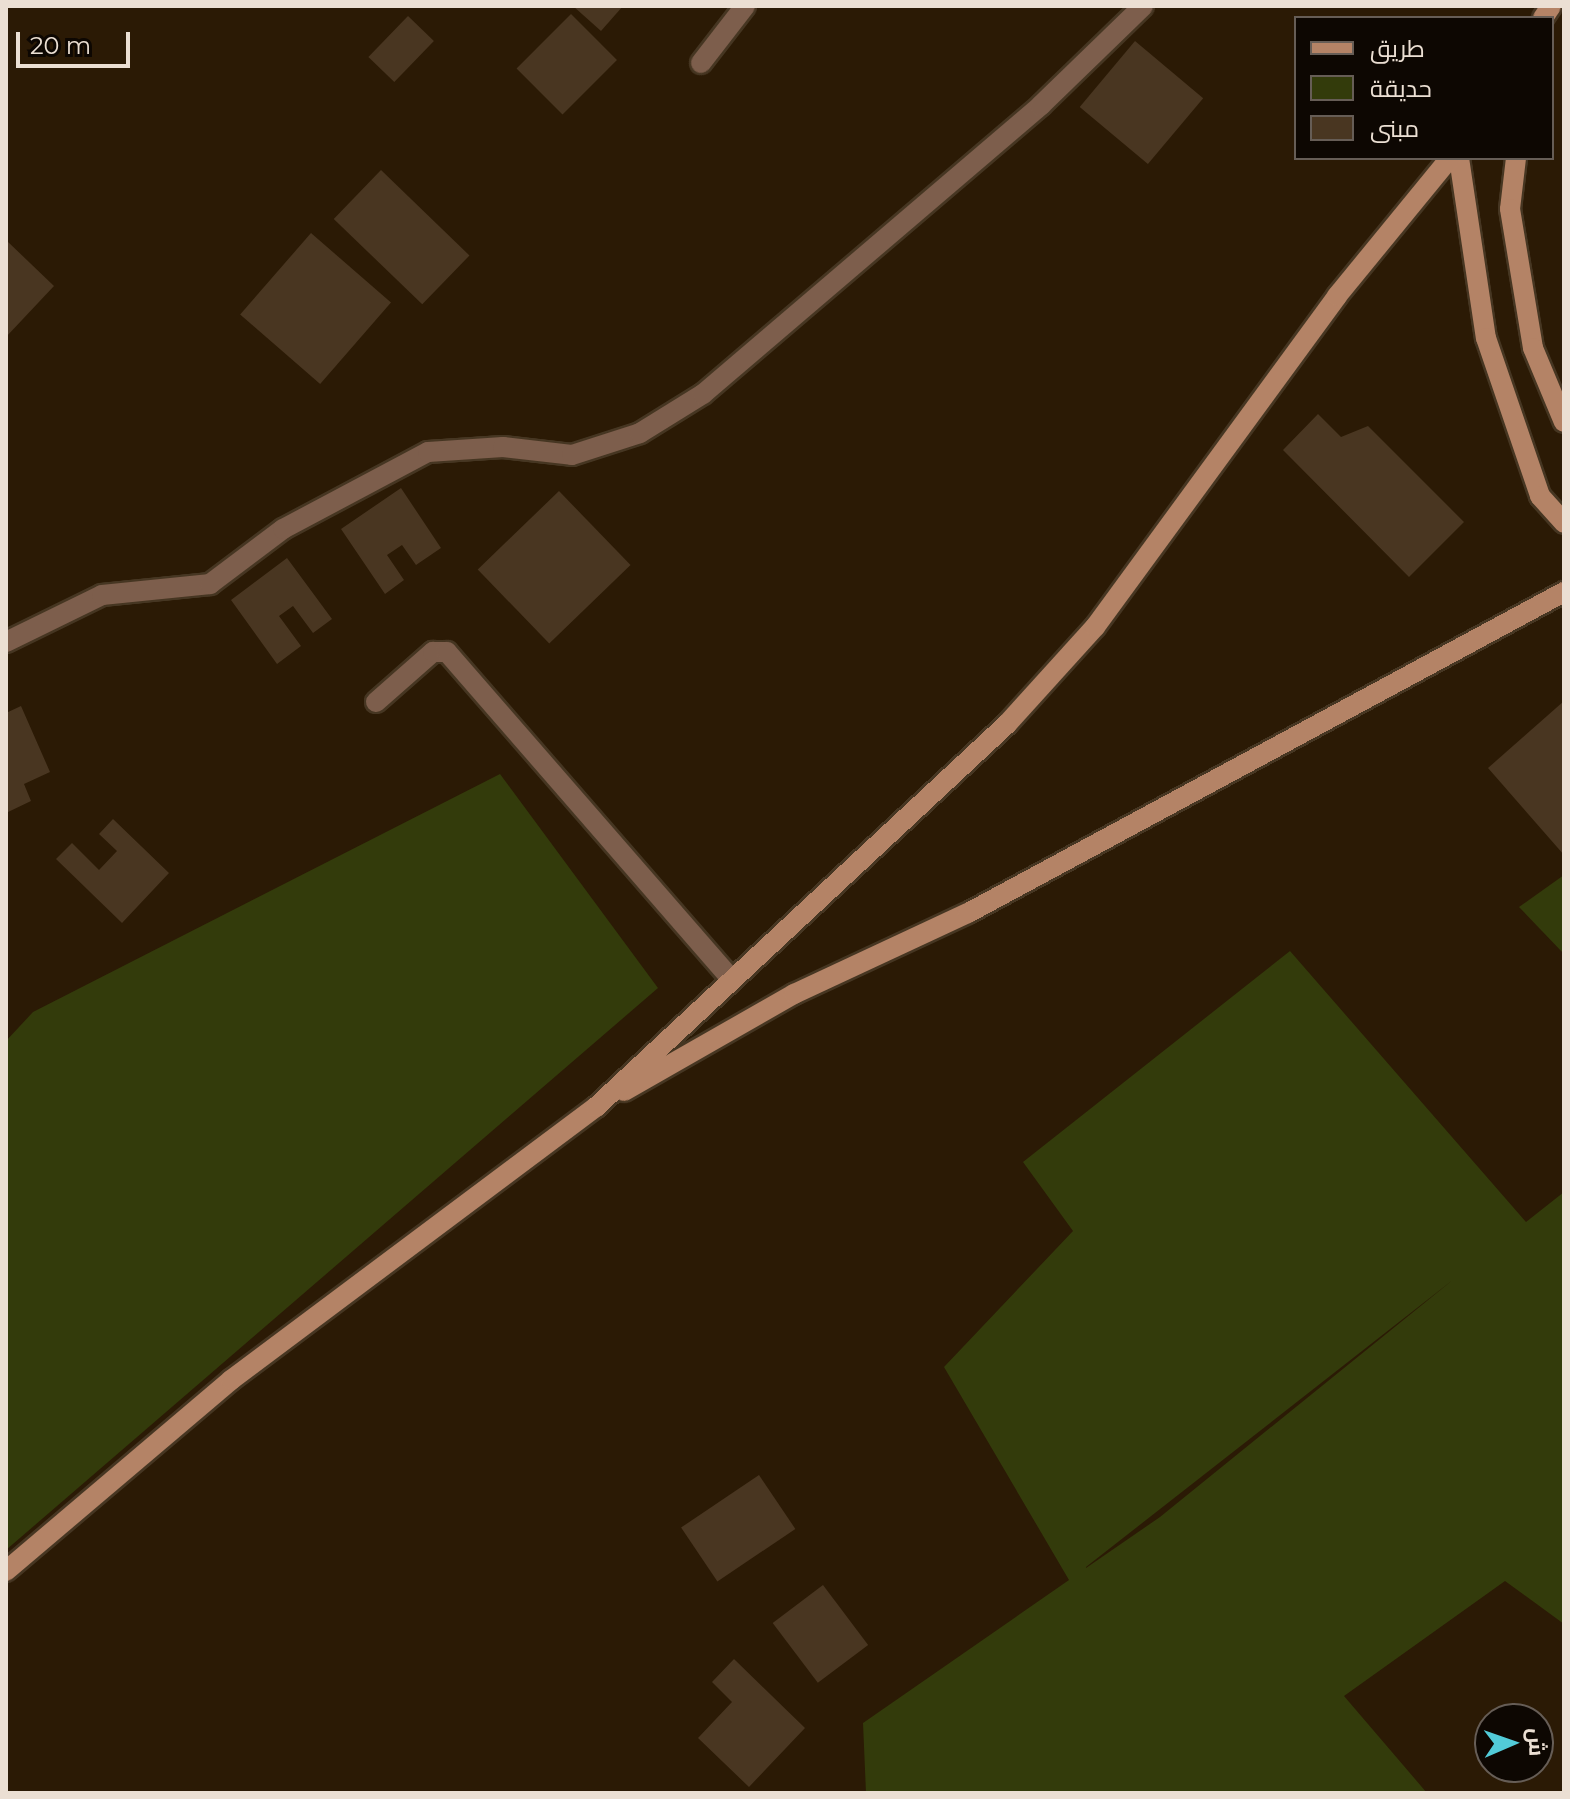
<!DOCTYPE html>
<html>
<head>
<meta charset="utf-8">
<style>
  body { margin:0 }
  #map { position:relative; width:1570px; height:1799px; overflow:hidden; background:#2b1a05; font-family:Montserrat,Cairo,sans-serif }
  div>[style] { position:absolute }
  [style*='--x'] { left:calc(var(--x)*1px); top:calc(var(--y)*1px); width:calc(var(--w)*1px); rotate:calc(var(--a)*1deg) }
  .green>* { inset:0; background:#333b0b }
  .building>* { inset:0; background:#493621; transform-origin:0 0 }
  .roads { filter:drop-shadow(2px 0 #463622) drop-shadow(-2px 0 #463622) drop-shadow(0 2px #463622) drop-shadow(0 -2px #463622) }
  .street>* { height:20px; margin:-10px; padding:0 10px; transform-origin:10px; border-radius:10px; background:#7d5e4c }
  .secondary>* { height:20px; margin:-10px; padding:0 10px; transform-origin:10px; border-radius:10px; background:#b48366 }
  span { translate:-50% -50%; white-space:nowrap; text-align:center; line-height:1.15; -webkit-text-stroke:7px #0d0702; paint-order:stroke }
  .frame { position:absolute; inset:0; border:8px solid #ebdfd3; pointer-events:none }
  .legend { position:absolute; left:1294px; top:16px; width:260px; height:144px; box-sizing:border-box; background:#0d0702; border:2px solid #665d56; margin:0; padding:10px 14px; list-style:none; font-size:24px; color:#ebdfd3 }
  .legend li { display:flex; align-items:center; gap:16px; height:40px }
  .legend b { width:40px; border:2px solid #665d56 }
  .north { position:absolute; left:1474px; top:1703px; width:80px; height:80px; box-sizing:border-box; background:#0d0702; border:2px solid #665d56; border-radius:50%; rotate:88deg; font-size:22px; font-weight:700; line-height:32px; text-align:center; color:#ebdfd3 }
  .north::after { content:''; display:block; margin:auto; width:28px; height:36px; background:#52cbd8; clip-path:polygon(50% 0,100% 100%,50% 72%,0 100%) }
  .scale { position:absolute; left:16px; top:32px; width:114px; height:36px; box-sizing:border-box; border:4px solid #ebdfd3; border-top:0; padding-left:10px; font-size:24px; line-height:28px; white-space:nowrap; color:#ebdfd3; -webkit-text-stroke:6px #0d0702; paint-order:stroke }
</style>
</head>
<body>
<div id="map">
  <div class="green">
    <i style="clip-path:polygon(500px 774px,658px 988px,6px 1550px,6px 1041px,33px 1012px)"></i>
    <i style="clip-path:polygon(1564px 875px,1564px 954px,1519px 907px)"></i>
    <i style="clip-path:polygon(evenodd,1290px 951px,1526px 1222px,1564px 1192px,1564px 1624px,1505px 1581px,1344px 1696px,1427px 1793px,866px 1793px,863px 1723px,1069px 1580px,944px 1367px,1073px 1231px,1023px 1162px,1290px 951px,1454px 1279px,1160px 1517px,1086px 1568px,1086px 1567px,1454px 1279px)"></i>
  </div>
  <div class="building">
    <i style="clip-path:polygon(573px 6px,623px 6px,601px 31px)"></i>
    <i style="left:571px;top:14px;width:65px;height:77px;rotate:45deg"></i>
    <i style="left:408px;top:16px;width:36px;height:57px;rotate:44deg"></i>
    <i style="left:1135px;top:41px;width:89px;height:86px;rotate:40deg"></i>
    <i style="left:381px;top:170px;width:123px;height:68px;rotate:44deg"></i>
    <i style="left:311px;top:233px;width:106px;height:108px;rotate:41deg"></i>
    <i style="clip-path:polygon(6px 240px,54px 286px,6px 337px)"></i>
    <i style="clip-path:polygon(1318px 414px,1341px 437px,1368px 426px,1464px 522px,1409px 577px,1283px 450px)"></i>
    <i style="clip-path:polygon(401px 488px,441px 548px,416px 565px,402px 545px,387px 555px,404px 580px,385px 594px,341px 529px)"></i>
    <i style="left:559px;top:491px;width:103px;height:113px;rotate:46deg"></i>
    <i style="clip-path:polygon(287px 558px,332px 619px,313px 633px,293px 606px,279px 616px,301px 646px,277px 664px,231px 600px)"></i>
    <i style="clip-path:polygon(1564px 701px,1564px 855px,1488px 768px)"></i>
    <i style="clip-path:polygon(21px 706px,50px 772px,24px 784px,31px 801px,6px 813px,6px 713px)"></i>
    <i style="clip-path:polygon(113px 819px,169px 873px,122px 923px,56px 859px,72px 843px,99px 870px,117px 851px,99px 834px)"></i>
    <i style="left:759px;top:1475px;width:65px;height:94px;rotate:56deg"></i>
    <i style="left:823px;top:1585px;width:75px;height:63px;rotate:53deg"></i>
    <i style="clip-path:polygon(734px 1659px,805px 1728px,749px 1787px,698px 1738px,732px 1702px,712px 1682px)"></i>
  </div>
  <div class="roads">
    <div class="street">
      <i style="--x:701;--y:63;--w:72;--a:-52.3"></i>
      <i style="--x:6;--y:642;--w:107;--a:-26.1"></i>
      <i style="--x:102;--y:595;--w:109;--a:-5.8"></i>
      <i style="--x:210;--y:584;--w:91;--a:-37"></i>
      <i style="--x:283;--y:529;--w:164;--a:-28"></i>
      <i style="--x:428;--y:452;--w:75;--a:-3.8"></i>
      <i style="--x:503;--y:447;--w:69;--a:6.6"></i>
      <i style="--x:572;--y:455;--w:71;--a:-17.9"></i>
      <i style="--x:640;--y:433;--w:74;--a:-31.8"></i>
      <i style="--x:703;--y:394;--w:445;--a:-40.5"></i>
      <i style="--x:1041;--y:105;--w:142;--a:-44.1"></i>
      <i style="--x:376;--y:702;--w:76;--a:-41.3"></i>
      <i style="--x:433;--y:652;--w:14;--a:0"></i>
      <i style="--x:447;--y:652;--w:433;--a:49"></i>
    </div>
    <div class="secondary">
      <i style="--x:1543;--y:18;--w:14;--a:-56"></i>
      <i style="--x:1459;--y:158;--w:182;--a:81.5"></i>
      <i style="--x:1486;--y:338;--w:167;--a:71.1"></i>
      <i style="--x:1540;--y:496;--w:36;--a:48"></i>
      <i style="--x:1516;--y:158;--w:51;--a:96.7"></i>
      <i style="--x:1510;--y:209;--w:141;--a:80.6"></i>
      <i style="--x:1533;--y:348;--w:80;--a:67.3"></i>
      <i style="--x:624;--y:1091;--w:196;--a:-29.7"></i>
      <i style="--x:794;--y:994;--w:192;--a:-25"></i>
      <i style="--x:968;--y:913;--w:677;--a:-28.31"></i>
      <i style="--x:6;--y:1571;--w:295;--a:-40.3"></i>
      <i style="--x:231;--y:1380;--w:456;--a:-36.8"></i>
      <i style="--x:596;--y:1107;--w:562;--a:-42.98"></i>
      <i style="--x:1007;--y:724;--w:131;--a:-47.8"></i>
      <i style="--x:1095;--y:627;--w:410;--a:-53.8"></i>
      <i style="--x:1337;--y:296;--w:178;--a:-50.7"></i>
    </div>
  </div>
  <div class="frame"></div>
  <ul class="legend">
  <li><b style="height:10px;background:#b48366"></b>طريق</li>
  <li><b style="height:22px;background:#333b0b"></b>حديقة</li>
  <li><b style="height:22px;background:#493621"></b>مبنى</li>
  </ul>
  <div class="north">ش</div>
  <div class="scale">20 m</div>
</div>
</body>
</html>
